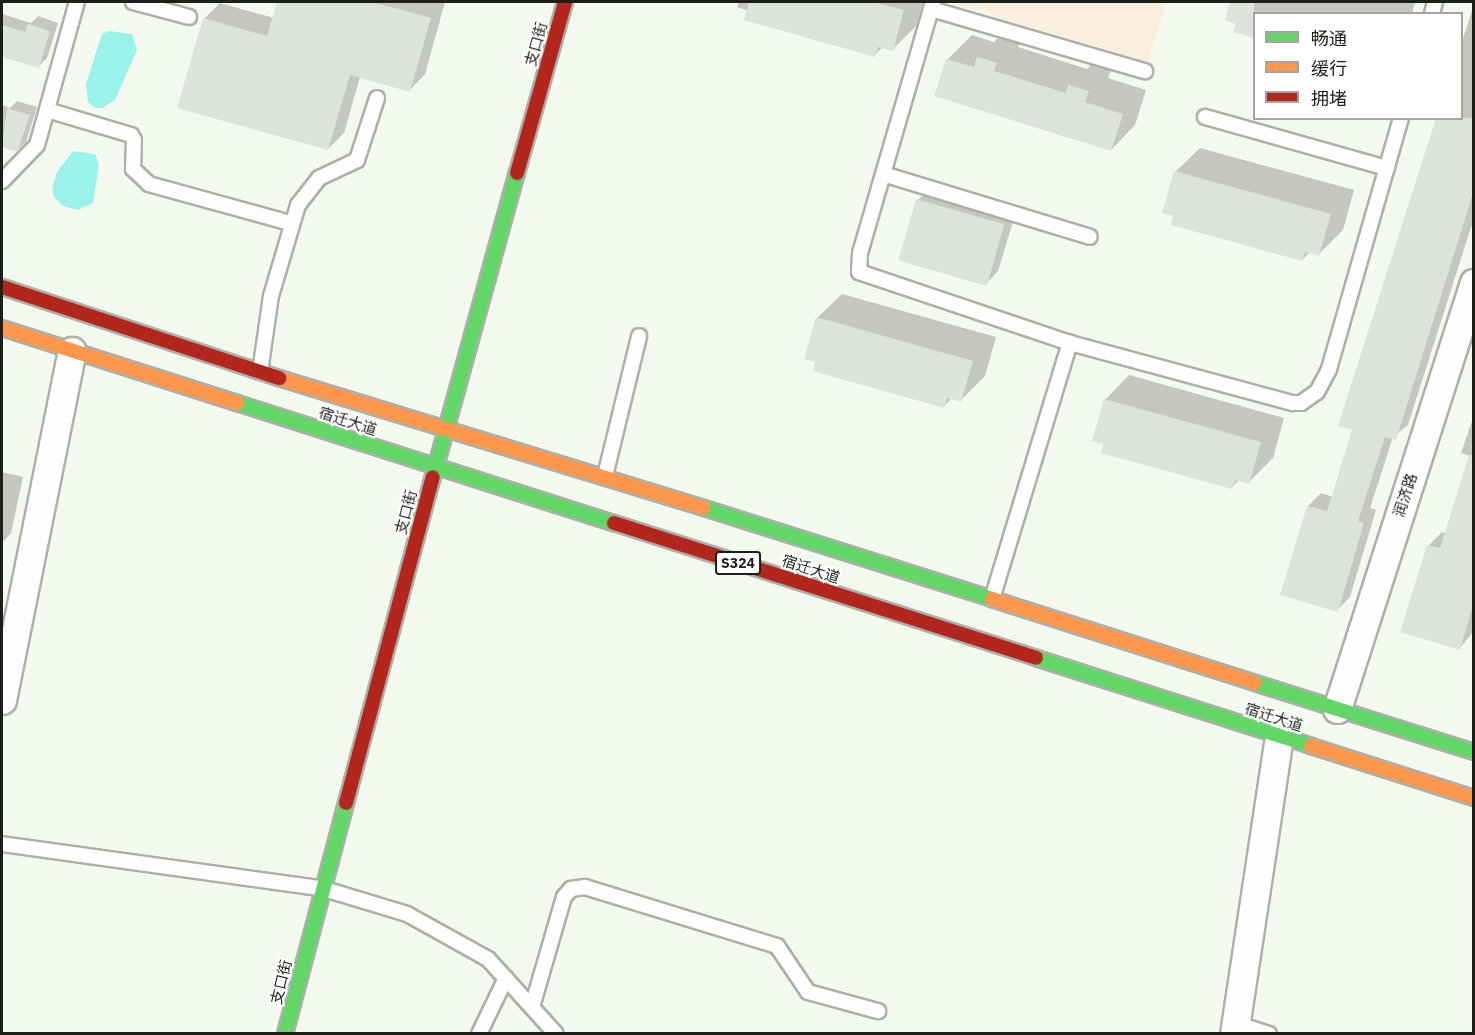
<!DOCTYPE html>
<html>
<head>
<meta charset="utf-8">
<style>
  body { margin:0 }
  #map { position:relative; width:1475px; height:1035px; overflow:hidden; background:#f4f9ef; font-family:"IBM Plex Sans","Noto Sans SC",sans-serif }
  div>[style] { position:absolute }
  [style*='--x'] { left:calc(var(--x)*1px); top:calc(var(--y)*1px); width:calc(var(--w)*1px); rotate:calc(var(--a)*1deg) }
  .green>* { inset:0; background:#faefdd }
  .water>* { inset:0; background:#9af3e8 }
  .shadow>* { inset:0; background:#0003 }
  .building>* { inset:0; background:#dde2db; transform-origin:0 0 }
  .roads { filter:drop-shadow(2px 0 #acb0a9) drop-shadow(-2px 0 #acb0a9) drop-shadow(0 2px #acb0a9) drop-shadow(0 -2px #acb0a9) }
  .lane>* { height:14px; margin:-7px; padding:0 7px; transform-origin:7px; border-radius:7px; background:#fdfefd }
  .street>* { height:27px; margin:-13.5px; padding:0 13.5px; transform-origin:13.5px; border-radius:13.5px; background:#fdfefd }
  .fast>* { height:14px; margin:-7px; padding:0 7px; transform-origin:7px; border-radius:7px; background:#63d668 }
  .slow>* { height:14px; margin:-7px; padding:0 7px; transform-origin:7px; border-radius:7px; background:#ff974d }
  .jam>* { height:14px; margin:-7px; padding:0 7px; transform-origin:7px; border-radius:7px; background:#b3261e }
  span { translate:-50% -50%; white-space:nowrap; text-align:center; line-height:1.15; -webkit-text-stroke:4.5px #fff; paint-order:stroke }
  .shield-label span { padding:2px 4px; background:#fff; border:2px solid; border-radius:4px; -webkit-text-stroke-width:0 }
  .shield-label { font-size:14px; color:#1c1f18; font-weight:700 }
  .street-label { font-size:15px; color:#1c1f18 }
  .frame { position:absolute; inset:0; border:3px solid #1c1f18; pointer-events:none }
  .legend { position:absolute; left:1253px; top:12px; width:210px; height:108px; box-sizing:border-box; background:#fff; border:2px solid #a4a5a3; margin:0; padding:8px 10px; list-style:none; font-size:18px; color:#1c1f18 }
  .legend li { display:flex; align-items:center; gap:12px; height:30px }
  .legend b { width:30px; border:2px solid #a4a5a3 }
</style>
</head>
<body>
<div id="map">
  <div class="green">
    <i style="clip-path:polygon(958px 2px,1163px 2px,1165px 7px,1148px 62px,957px 5px)"></i>
  </div>
  <div class="water">
    <i style="clip-path:polygon(109px 31px,132px 34px,137px 50px,115px 100px,102px 108px,95px 108px,88px 102px,86px 84px,102px 34px)"></i>
    <i style="clip-path:polygon(73px 151px,95px 154px,99px 164px,93px 203px,78px 210px,63px 206px,54px 197px,52px 188px,57px 172px)"></i>
  </div>
  <div class="shadow">
    <i style="clip-path:polygon(278px 2px,445px 2px,425px 74px,410px 90px,360px 77px,344px 133px,328px 149px,204px 19px,220px 3px,274px 18px)"></i>
    <i style="clip-path:polygon(739px 2px,923px 2px,916px 26px,892px 50px,883px 47px,875px 55px,737px 7px)"></i>
    <i style="clip-path:polygon(1231px 2px,1415px 2px,1412px 14px,1254px 14px,1254px 37px,1235px 31px,1237px 23px,1226px 19px)"></i>
    <i style="clip-path:polygon(1474px 4px,1474px 218px,1408px 425px,1393px 437px,1370px 508px,1376px 510px,1350px 597px,1337px 610px,1308px 506px,1321px 493px,1333px 497px,1462px 118px,1462px 42px)"></i>
    <i style="clip-path:polygon(2px 14px,31px 23px,38px 16px,58px 23px,47px 58px,39px 66px,2px 55px)"></i>
    <i style="clip-path:polygon(1003px 33px,1020px 39px,1018px 47px,1087px 69px,1094px 61px,1112px 67px,1108px 78px,1146px 90px,1135px 125px,1111px 150px,936px 95px,948px 59px,972px 35px,994px 42px)"></i>
    <i style="clip-path:polygon(17px 101px,37px 107px,26px 142px,17px 150px,2px 146px,2px 105px,10px 108px)"></i>
    <i style="clip-path:polygon(1200px 148px,1354px 190px,1343px 230px,1319px 254px,1310px 252px,1302px 260px,1175px 172px)"></i>
    <i style="clip-path:polygon(931px 187px,1016px 212px,998px 271px,985px 285px,918px 200px)"></i>
    <i style="clip-path:polygon(842px 294px,996px 337px,985px 376px,961px 400px,952px 398px,944px 406px,817px 318px)"></i>
    <i style="clip-path:polygon(1129px 375px,1284px 418px,1273px 458px,1249px 482px,1239px 480px,1231px 488px,1105px 443px,1105px 400px)"></i>
    <i style="clip-path:polygon(1474px 415px,1474px 631px,1459px 649px,1429px 545px,1442px 532px,1446px 534px,1470px 456px,1461px 453px)"></i>
    <i style="clip-path:polygon(2px 472px,23px 477px,11px 533px,2px 543px)"></i>
  </div>
  <div class="building">
    <i style="clip-path:polygon(277px 2px,372px 2px,431px 18px,410px 92px,350px 75px,328px 150px,177px 108px,203px 18px,267px 36px)"></i>
    <i style="clip-path:polygon(749px 2px,874px 2px,904px 10px,893px 51px,878px 47px,875px 57px,744px 20px)"></i>
    <i style="clip-path:polygon(1230px 2px,1254px 2px,1254px 38px,1233px 32px,1236px 24px,1225px 20px)"></i>
    <i style="clip-path:polygon(28px 24px,50px 31px,39px 68px,2px 57px,2px 25px,25px 32px)"></i>
    <i style="clip-path:polygon(977px 57px,997px 63px,994px 71px,1066px 93px,1068px 85px,1089px 91px,1085px 102px,1123px 114px,1111px 151px,934px 96px,946px 59px,974px 67px)"></i>
    <i style="clip-path:polygon(7px 108px,30px 115px,17px 152px,2px 147px)"></i>
    <i style="clip-path:polygon(1436px 118px,1473px 118px,1473px 193px,1396px 440px,1385px 437px,1358px 521px,1364px 523px,1338px 612px,1280px 595px,1307px 506px,1327px 511px,1352px 430px,1338px 426px)"></i>
    <i style="clip-path:polygon(1174px 171px,1331px 214px,1319px 256px,1305px 252px,1302px 261px,1171px 225px,1173px 216px,1162px 213px)"></i>
    <i style="left:916px;top:199px;width:92px;height:64px;rotate:16deg"></i>
    <i style="clip-path:polygon(816px 317px,973px 361px,961px 402px,947px 398px,944px 408px,813px 371px,815px 362px,804px 359px)"></i>
    <i style="clip-path:polygon(1104px 399px,1261px 442px,1249px 484px,1235px 480px,1232px 489px,1101px 453px,1103px 444px,1092px 441px)"></i>
    <i style="clip-path:polygon(1469px 455px,1473px 455px,1473px 605px,1460px 650px,1400px 632px,1427px 545px,1440px 548px)"></i>
  </div>
  <div class="roads">
    <div class="lane">
      <i style="--x:133;--y:2;--w:58;--a:15"></i>
      <i style="--x:933;--y:2;--w:261;--a:106.2"></i>
      <i style="--x:860;--y:253;--w:19;--a:93"></i>
      <i style="--x:859;--y:272;--w:223;--a:18.6"></i>
      <i style="--x:1070;--y:343;--w:231;--a:15.1"></i>
      <i style="--x:1293;--y:403;--w:8;--a:0"></i>
      <i style="--x:1301;--y:403;--w:19;--a:-35"></i>
      <i style="--x:1317;--y:392;--w:26;--a:-62"></i>
      <i style="--x:1329;--y:369;--w:261;--a:-74"></i>
      <i style="--x:931;--y:9;--w:223;--a:16.2"></i>
      <i style="--x:1432;--y:14;--w:12;--a:-76"></i>
      <i style="--x:47;--y:110;--w:88;--a:16.6"></i>
      <i style="--x:131;--y:135;--w:6;--a:59"></i>
      <i style="--x:134;--y:140;--w:29;--a:92"></i>
      <i style="--x:133;--y:169;--w:22;--a:43"></i>
      <i style="--x:149;--y:184;--w:147;--a:15.4"></i>
      <i style="--x:1205;--y:117;--w:189;--a:15.7"></i>
      <i style="--x:883;--y:174;--w:216;--a:16.9"></i>
      <i style="--x:2;--y:181;--w:50;--a:-45.8"></i>
      <i style="--x:37;--y:145;--w:148;--a:-74.4"></i>
      <i style="--x:260;--y:372;--w:77;--a:-81.8"></i>
      <i style="--x:271;--y:296;--w:95;--a:-73.5"></i>
      <i style="--x:298;--y:205;--w:34;--a:-52"></i>
      <i style="--x:319;--y:178;--w:42;--a:-25.3"></i>
      <i style="--x:357;--y:160;--w:65;--a:-72.1"></i>
      <i style="--x:605;--y:476;--w:144;--a:-76.3"></i>
      <i style="--x:992;--y:599;--w:268;--a:-73.1"></i>
      <i style="--x:2;--y:844;--w:322;--a:7.9"></i>
      <i style="--x:321;--y:888;--w:90;--a:16.8"></i>
      <i style="--x:407;--y:914;--w:93;--a:29.1"></i>
      <i style="--x:488;--y:959;--w:101;--a:47.8"></i>
      <i style="--x:532;--y:1007;--w:115;--a:-73.8"></i>
      <i style="--x:564;--y:897;--w:11;--a:-49"></i>
      <i style="--x:571;--y:889;--w:14;--a:-8"></i>
      <i style="--x:585;--y:887;--w:201;--a:17.1"></i>
      <i style="--x:777;--y:946;--w:55;--a:56"></i>
      <i style="--x:808;--y:992;--w:73;--a:15.2"></i>
      <i style="--x:1235;--y:1023;--w:36;--a:18"></i>
      <i style="--x:479;--y:1034;--w:62;--a:-64.3"></i>
    </div>
    <div class="street">
      <i style="--x:2;--y:700;--w:356;--a:-78.7"></i>
      <i style="--x:1337;--y:709;--w:448;--a:-72.2"></i>
      <i style="--x:1234;--y:1034;--w:301;--a:-81.4"></i>
    </div>
    <div class="fast">
      <i style="--x:237;--y:403;--w:396;--a:17.7"></i>
      <i style="--x:433;--y:477;--w:315;--a:-74.6"></i>
      <i style="--x:704;--y:508;--w:302;--a:17.5"></i>
      <i style="--x:1036;--y:658;--w:289;--a:17.7"></i>
      <i style="--x:1255;--y:683;--w:230;--a:17.5"></i>
      <i style="--x:285;--y:1034;--w:239;--a:-75.2"></i>
    </div>
    <div class="slow">
      <i style="--x:2;--y:328;--w:247;--a:17.7"></i>
      <i style="--x:279;--y:378;--w:444;--a:17"></i>
      <i style="--x:992;--y:599;--w:276;--a:17.7"></i>
      <i style="--x:1311;--y:746;--w:171;--a:17.7"></i>
    </div>
    <div class="jam">
      <i style="--x:517;--y:173;--w:178;--a:-74.3"></i>
      <i style="--x:2;--y:287;--w:292;--a:18.2"></i>
      <i style="--x:614;--y:523;--w:443;--a:17.7"></i>
      <i style="--x:346;--y:803;--w:337;--a:-75.1"></i>
    </div>
  </div>
  <div class="shield-label">
    <span style="left:738px;top:563px">S324</span>
  </div>
  <div class="street-label">
    <span style="left:536px;top:44px;rotate:-74deg">支口街</span>
    <span style="left:348px;top:421px;rotate:18deg">宿迁大道</span>
    <span style="left:1405px;top:495px;rotate:-72deg">润济路</span>
    <span style="left:406px;top:512px;rotate:-75deg">支口街</span>
    <span style="left:811px;top:569px;rotate:18deg">宿迁大道</span>
    <span style="left:1274px;top:717px;rotate:18deg">宿迁大道</span>
    <span style="left:281px;top:982px;rotate:-76deg">支口街</span>
  </div>
  <div class="frame"></div>
  <ul class="legend">
  <li><b style="height:8px;background:#63d668"></b>畅通</li>
  <li><b style="height:8px;background:#ff974d"></b>缓行</li>
  <li><b style="height:8px;background:#b3261e"></b>拥堵</li>
  </ul>
</div>
</body>
</html>
